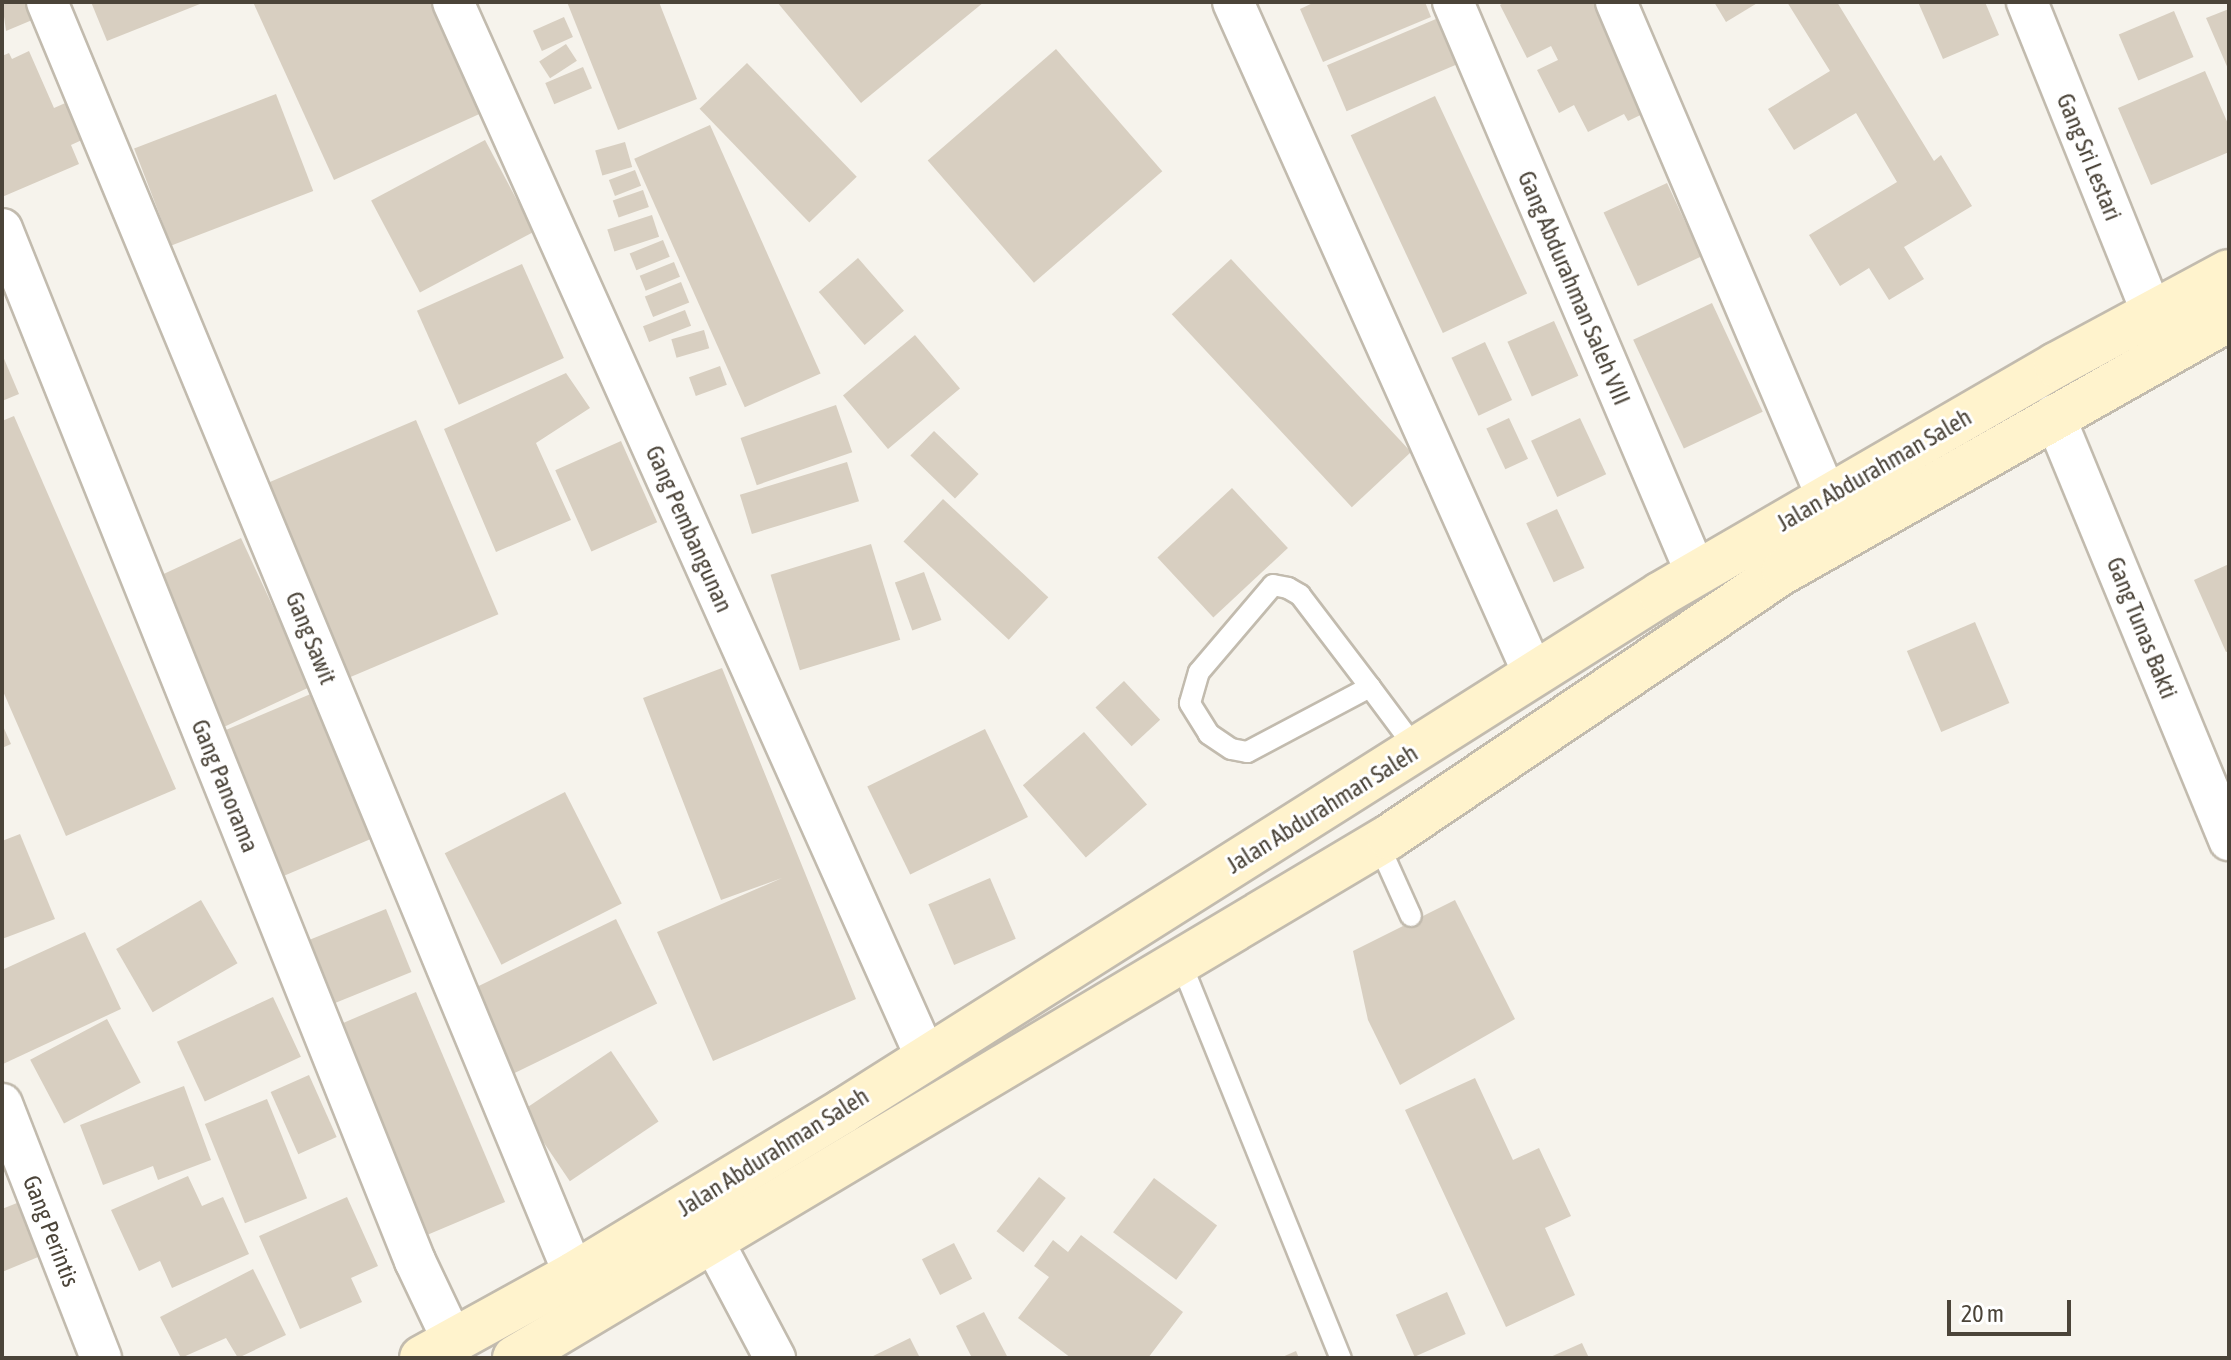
<!DOCTYPE html>
<html>
<head>
<meta charset="utf-8">
<style>
  body { margin:0 }
  #map { position:relative; width:2231px; height:1360px; overflow:hidden; background:#f6f3ec; font-family:"Asap Condensed",sans-serif }
  div>[style] { position:absolute }
  [style*='--x'] { left:calc(var(--x)*1px); top:calc(var(--y)*1px); width:calc(var(--w)*1px); rotate:calc(var(--a)*1deg) }
  .building>* { inset:0; background:#d8cfc1; transform-origin:0 0 }
  .roads { filter:drop-shadow(2px 0 #c2bbae) drop-shadow(-2px 0 #c2bbae) drop-shadow(0 2px #c2bbae) drop-shadow(0 -2px #c2bbae) }
  .lane>* { height:20px; margin:-10px; padding:0 10px; transform-origin:10px; border-radius:10px; background:#fff }
  .street>* { height:40px; margin:-20px; padding:0 20px; transform-origin:20px; border-radius:20px; background:#fff }
  .secondary>* { height:44px; margin:-22px; padding:0 22px; transform-origin:22px; border-radius:22px; background:#fff3cd }
  span { translate:-50% -50%; white-space:nowrap; text-align:center; line-height:1.15; -webkit-text-stroke:6px #fff; paint-order:stroke }
  .street-label { font-size:24px; color:#4b4439 }
  .frame { position:absolute; inset:0; border:4px solid #4b4439; pointer-events:none }
  .scale { position:absolute; left:1947px; top:1300px; width:124px; height:36px; box-sizing:border-box; border:4px solid #4b4439; border-top:0; padding-left:10px; font-size:24px; line-height:28px; white-space:nowrap; color:#4b4439; -webkit-text-stroke:6px #fff; paint-order:stroke }
</style>
</head>
<body>
<div id="map">
  <div class="building">
    <i style="clip-path:polygon(2px 2px,30px 2px,37px 18px,6px 31px)"></i>
    <i style="clip-path:polygon(91px 2px,205px 2px,107px 41px)"></i>
    <i style="clip-path:polygon(253px 2px,436px 2px,486px 111px,334px 180px)"></i>
    <i style="clip-path:polygon(567px 2px,659px 2px,697px 99px,618px 130px)"></i>
    <i style="clip-path:polygon(777px 2px,984px 2px,861px 103px)"></i>
    <i style="clip-path:polygon(1315px 2px,1425px 2px,1431px 17px,1323px 62px,1300px 9px)"></i>
    <i style="clip-path:polygon(1505px 2px,1605px 2px,1608px 9px,1598px 15px,1653px 109px,1628px 121px,1624px 114px,1588px 132px,1574px 105px,1559px 113px,1537px 70px,1558px 60px,1551px 46px,1527px 58px,1500px 5px)"></i>
    <i style="clip-path:polygon(1714px 2px,1759px 2px,1726px 22px)"></i>
    <i style="clip-path:polygon(1787px 2px,1837px 2px,1934px 161px,1941px 155px,1972px 206px,1904px 247px,1924px 279px,1889px 300px,1869px 268px,1840px 286px,1809px 235px,1897px 182px,1856px 113px,1794px 150px,1768px 109px,1830px 71px)"></i>
    <i style="clip-path:polygon(1918px 2px,1985px 2px,1999px 35px,1943px 59px)"></i>
    <i style="clip-path:polygon(2229px 9px,2229px 71px,2206px 18px)"></i>
    <i style="left:2174px;top:11px;width:50px;height:60px;rotate:67deg"></i>
    <i style="left:1443px;top:16px;width:50px;height:126px;rotate:67deg"></i>
    <i style="left:564px;top:17px;width:22px;height:34px;rotate:66deg"></i>
    <i style="left:566px;top:44px;width:20px;height:32px;rotate:57deg"></i>
    <i style="left:1056px;top:49px;width:162px;height:170px;rotate:49deg"></i>
    <i style="clip-path:polygon(29px 51px,54px 108px,79px 97px,95px 134px,71px 145px,79px 164px,2px 197px,2px 56px,9px 53px,12px 59px)"></i>
    <i style="left:747px;top:63px;width:158px;height:66px;rotate:46deg"></i>
    <i style="left:583px;top:67px;width:23px;height:41px;rotate:67deg"></i>
    <i style="clip-path:polygon(2205px 71px,2229px 126px,2229px 152px,2151px 185px,2118px 108px)"></i>
    <i style="left:276px;top:94px;width:104px;height:152px;rotate:69deg"></i>
    <i style="left:1435px;top:96px;width:218px;height:93px;rotate:65deg"></i>
    <i style="left:710px;top:125px;width:272px;height:83px;rotate:66deg"></i>
    <i style="left:485px;top:140px;width:104px;height:129px;rotate:62deg"></i>
    <i style="left:625px;top:142px;width:26px;height:31px;rotate:74deg"></i>
    <i style="left:635px;top:170px;width:17px;height:28px;rotate:69deg"></i>
    <i style="left:1667px;top:183px;width:81px;height:70px;rotate:65deg"></i>
    <i style="left:643px;top:190px;width:18px;height:32px;rotate:71deg"></i>
    <i style="left:652px;top:215px;width:23px;height:47px;rotate:72deg"></i>
    <i style="left:663px;top:240px;width:18px;height:36px;rotate:68deg"></i>
    <i style="left:858px;top:258px;width:70px;height:52px;rotate:49deg"></i>
    <i style="left:1231px;top:259px;width:264px;height:81px;rotate:47deg"></i>
    <i style="left:674px;top:262px;width:16px;height:37px;rotate:68deg"></i>
    <i style="left:522px;top:264px;width:103px;height:115px;rotate:66deg"></i>
    <i style="left:681px;top:282px;width:22px;height:39px;rotate:68deg"></i>
    <i style="left:1712px;top:303px;width:120px;height:87px;rotate:65deg"></i>
    <i style="left:685px;top:310px;width:17px;height:45px;rotate:69deg"></i>
    <i style="left:1554px;top:321px;width:60px;height:51px;rotate:66deg"></i>
    <i style="left:704px;top:330px;width:19px;height:34px;rotate:74deg"></i>
    <i style="left:915px;top:335px;width:70px;height:94px;rotate:50deg"></i>
    <i style="left:1485px;top:342px;width:64px;height:37px;rotate:65deg"></i>
    <i style="clip-path:polygon(2px 354px,19px 394px,2px 401px)"></i>
    <i style="left:720px;top:366px;width:20px;height:33px;rotate:70deg"></i>
    <i style="clip-path:polygon(566px 373px,590px 408px,536px 443px,571px 520px,496px 552px,444px 429px)"></i>
    <i style="left:836px;top:405px;width:50px;height:101px;rotate:71deg"></i>
    <i style="clip-path:polygon(14px 416px,176px 789px,66px 836px,2px 689px,2px 421px)"></i>
    <i style="left:1509px;top:418px;width:45px;height:25px;rotate:65deg"></i>
    <i style="left:1580px;top:418px;width:62px;height:54px;rotate:65deg"></i>
    <i style="left:416px;top:420px;width:211px;height:169px;rotate:67deg"></i>
    <i style="left:934px;top:431px;width:62px;height:34px;rotate:44deg"></i>
    <i style="left:621px;top:441px;width:89px;height:72px;rotate:66deg"></i>
    <i style="left:847px;top:462px;width:41px;height:112px;rotate:73deg"></i>
    <i style="left:1232px;top:488px;width:82px;height:102px;rotate:47deg"></i>
    <i style="left:943px;top:499px;width:144px;height:58px;rotate:43deg"></i>
    <i style="left:1557px;top:509px;width:65px;height:34px;rotate:65deg"></i>
    <i style="left:241px;top:538px;width:164px;height:102px;rotate:65deg"></i>
    <i style="left:871px;top:544px;width:100px;height:105px;rotate:73deg"></i>
    <i style="clip-path:polygon(2229px 564px,2229px 651px,2226px 652px,2194px 580px)"></i>
    <i style="left:924px;top:572px;width:51px;height:31px;rotate:70deg"></i>
    <i style="left:1975px;top:622px;width:88px;height:74px;rotate:67deg"></i>
    <i style="clip-path:polygon(722px 668px,856px 999px,713px 1061px,657px 932px,782px 878px,721px 900px,643px 698px)"></i>
    <i style="left:1124px;top:681px;width:53px;height:39px;rotate:47deg"></i>
    <i style="left:320px;top:690px;width:157px;height:121px;rotate:67deg"></i>
    <i style="clip-path:polygon(2px 724px,11px 744px,2px 748px)"></i>
    <i style="left:985px;top:729px;width:98px;height:131px;rotate:64deg"></i>
    <i style="left:1084px;top:732px;width:96px;height:81px;rotate:49deg"></i>
    <i style="left:565px;top:792px;width:125px;height:135px;rotate:63deg"></i>
    <i style="clip-path:polygon(20px 834px,55px 919px,2px 939px,2px 841px)"></i>
    <i style="left:990px;top:878px;width:66px;height:67px;rotate:67deg"></i>
    <i style="left:201px;top:900px;width:73px;height:98px;rotate:60deg"></i>
    <i style="clip-path:polygon(1455px 900px,1515px 1019px,1400px 1085px,1368px 1020px,1353px 951px)"></i>
    <i style="left:386px;top:909px;width:68px;height:89px;rotate:68deg"></i>
    <i style="left:616px;top:919px;width:94px;height:167px;rotate:64deg"></i>
    <i style="clip-path:polygon(85px 932px,121px 1009px,3px 1064px,2px 970px)"></i>
    <i style="left:416px;top:992px;width:228px;height:88px;rotate:67deg"></i>
    <i style="left:273px;top:997px;width:66px;height:106px;rotate:65deg"></i>
    <i style="left:107px;top:1019px;width:72px;height:87px;rotate:62deg"></i>
    <i style="left:611px;top:1051px;width:85px;height:107px;rotate:56deg"></i>
    <i style="left:309px;top:1075px;width:68px;height:42px;rotate:66deg"></i>
    <i style="clip-path:polygon(1475px 1078px,1513px 1160px,1539px 1148px,1571px 1216px,1545px 1228px,1575px 1295px,1506px 1327px,1405px 1110px)"></i>
    <i style="clip-path:polygon(184px 1086px,211px 1160px,158px 1180px,153px 1166px,103px 1185px,80px 1125px)"></i>
    <i style="left:267px;top:1099px;width:107px;height:67px;rotate:68deg"></i>
    <i style="clip-path:polygon(188px 1176px,202px 1206px,223px 1197px,249px 1254px,172px 1288px,160px 1261px,139px 1271px,111px 1210px)"></i>
    <i style="left:1039px;top:1177px;width:34px;height:69px;rotate:38deg"></i>
    <i style="left:1154px;top:1178px;width:79px;height:68px;rotate:37deg"></i>
    <i style="clip-path:polygon(32px 1197px,55px 1250px,2px 1272px,2px 1209px)"></i>
    <i style="clip-path:polygon(347px 1197px,378px 1266px,351px 1278px,362px 1302px,300px 1329px,259px 1236px)"></i>
    <i style="clip-path:polygon(1081px 1235px,1183px 1312px,1148px 1358px,1071px 1358px,1018px 1318px,1049px 1277px,1034px 1266px,1053px 1240px,1068px 1252px)"></i>
    <i style="left:954px;top:1243px;width:40px;height:36px;rotate:63deg"></i>
    <i style="clip-path:polygon(253px 1269px,286px 1335px,238px 1358px,226px 1338px,181px 1358px,160px 1317px)"></i>
    <i style="left:1447px;top:1292px;width:46px;height:56px;rotate:66deg"></i>
    <i style="clip-path:polygon(984px 1312px,1008px 1358px,972px 1358px,956px 1326px)"></i>
    <i style="clip-path:polygon(910px 1338px,920px 1358px,869px 1358px)"></i>
    <i style="clip-path:polygon(1582px 1343px,1589px 1358px,1548px 1358px)"></i>
    <i style="clip-path:polygon(1296px 1351px,1299px 1358px,1280px 1358px)"></i>
  </div>
  <div class="roads">
    <div class="lane">
      <i style="--x:1370;--y:687;--w:139;--a:152.1"></i>
      <i style="--x:1247;--y:752;--w:16;--a:-169"></i>
      <i style="--x:1231;--y:749;--w:27;--a:-146"></i>
      <i style="--x:1209;--y:734;--w:36;--a:-122"></i>
      <i style="--x:1190;--y:703;--w:32;--a:-74"></i>
      <i style="--x:1199;--y:672;--w:114;--a:-49.6"></i>
      <i style="--x:1273;--y:585;--w:15;--a:11"></i>
      <i style="--x:1288;--y:588;--w:14;--a:30"></i>
      <i style="--x:1300;--y:595;--w:116;--a:52.7"></i>
      <i style="--x:1370;--y:687;--w:79;--a:53.3"></i>
      <i style="--x:1378;--y:843;--w:80;--a:65.7"></i>
      <i style="--x:1179;--y:958;--w:432;--a:68"></i>
    </div>
    <div class="street">
      <i style="--x:47;--y:2;--w:1377;--a:67.5"></i>
      <i style="--x:453;--y:2;--w:1154;--a:65.86"></i>
      <i style="--x:1233;--y:2;--w:737;--a:65.9"></i>
      <i style="--x:1453;--y:2;--w:621;--a:66.95"></i>
      <i style="--x:1616;--y:2;--w:572;--a:66.93"></i>
      <i style="--x:2027;--y:2;--w:335;--a:68.1"></i>
      <i style="--x:2;--y:229;--w:1112;--a:68.19"></i>
      <i style="--x:415;--y:1261;--w:89;--a:64.6"></i>
      <i style="--x:2054;--y:415;--w:460;--a:67.6"></i>
      <i style="--x:2;--y:1104;--w:273;--a:68.7"></i>
      <i style="--x:712;--y:1239;--w:135;--a:62.1"></i>
    </div>
    <div class="secondary">
      <i style="--x:422;--y:1358;--w:174;--a:-28.9"></i>
      <i style="--x:574;--y:1274;--w:315;--a:-31.2"></i>
      <i style="--x:843;--y:1111;--w:968;--a:-32.29"></i>
      <i style="--x:1661;--y:594;--w:457;--a:-30.1"></i>
      <i style="--x:2056;--y:365;--w:196;--a:-28.3"></i>
      <i style="--x:515;--y:1358;--w:1018;--a:-30.8"></i>
      <i style="--x:1389;--y:837;--w:476;--a:-34"></i>
      <i style="--x:1784;--y:571;--w:511;--a:-29.52"></i>
    </div>
  </div>
  <div class="street-label">
    <span style="left:2089px;top:157px;rotate:68deg">Gang Sri Lestari</span>
    <span style="left:1574px;top:288px;rotate:67deg">Gang Abdurahman Saleh VIII</span>
    <span style="left:1874px;top:470px;rotate:-30deg">Jalan Abdurahman Saleh</span>
    <span style="left:689px;top:529px;rotate:66deg">Gang Pembangunan</span>
    <span style="left:2142px;top:628px;rotate:68deg">Gang Tunas Bakti</span>
    <span style="left:311px;top:638px;rotate:68deg">Gang Sawit</span>
    <span style="left:225px;top:786px;rotate:68deg">Gang Panorama</span>
    <span style="left:1322px;top:809px;rotate:-32deg">Jalan Abdurahman Saleh</span>
    <span style="left:773px;top:1152px;rotate:-32deg">Jalan Abdurahman Saleh</span>
    <span style="left:51px;top:1231px;rotate:69deg">Gang Perintis</span>
  </div>
  <div class="frame"></div>
  <div class="scale">20 m</div>
</div>
</body>
</html>
